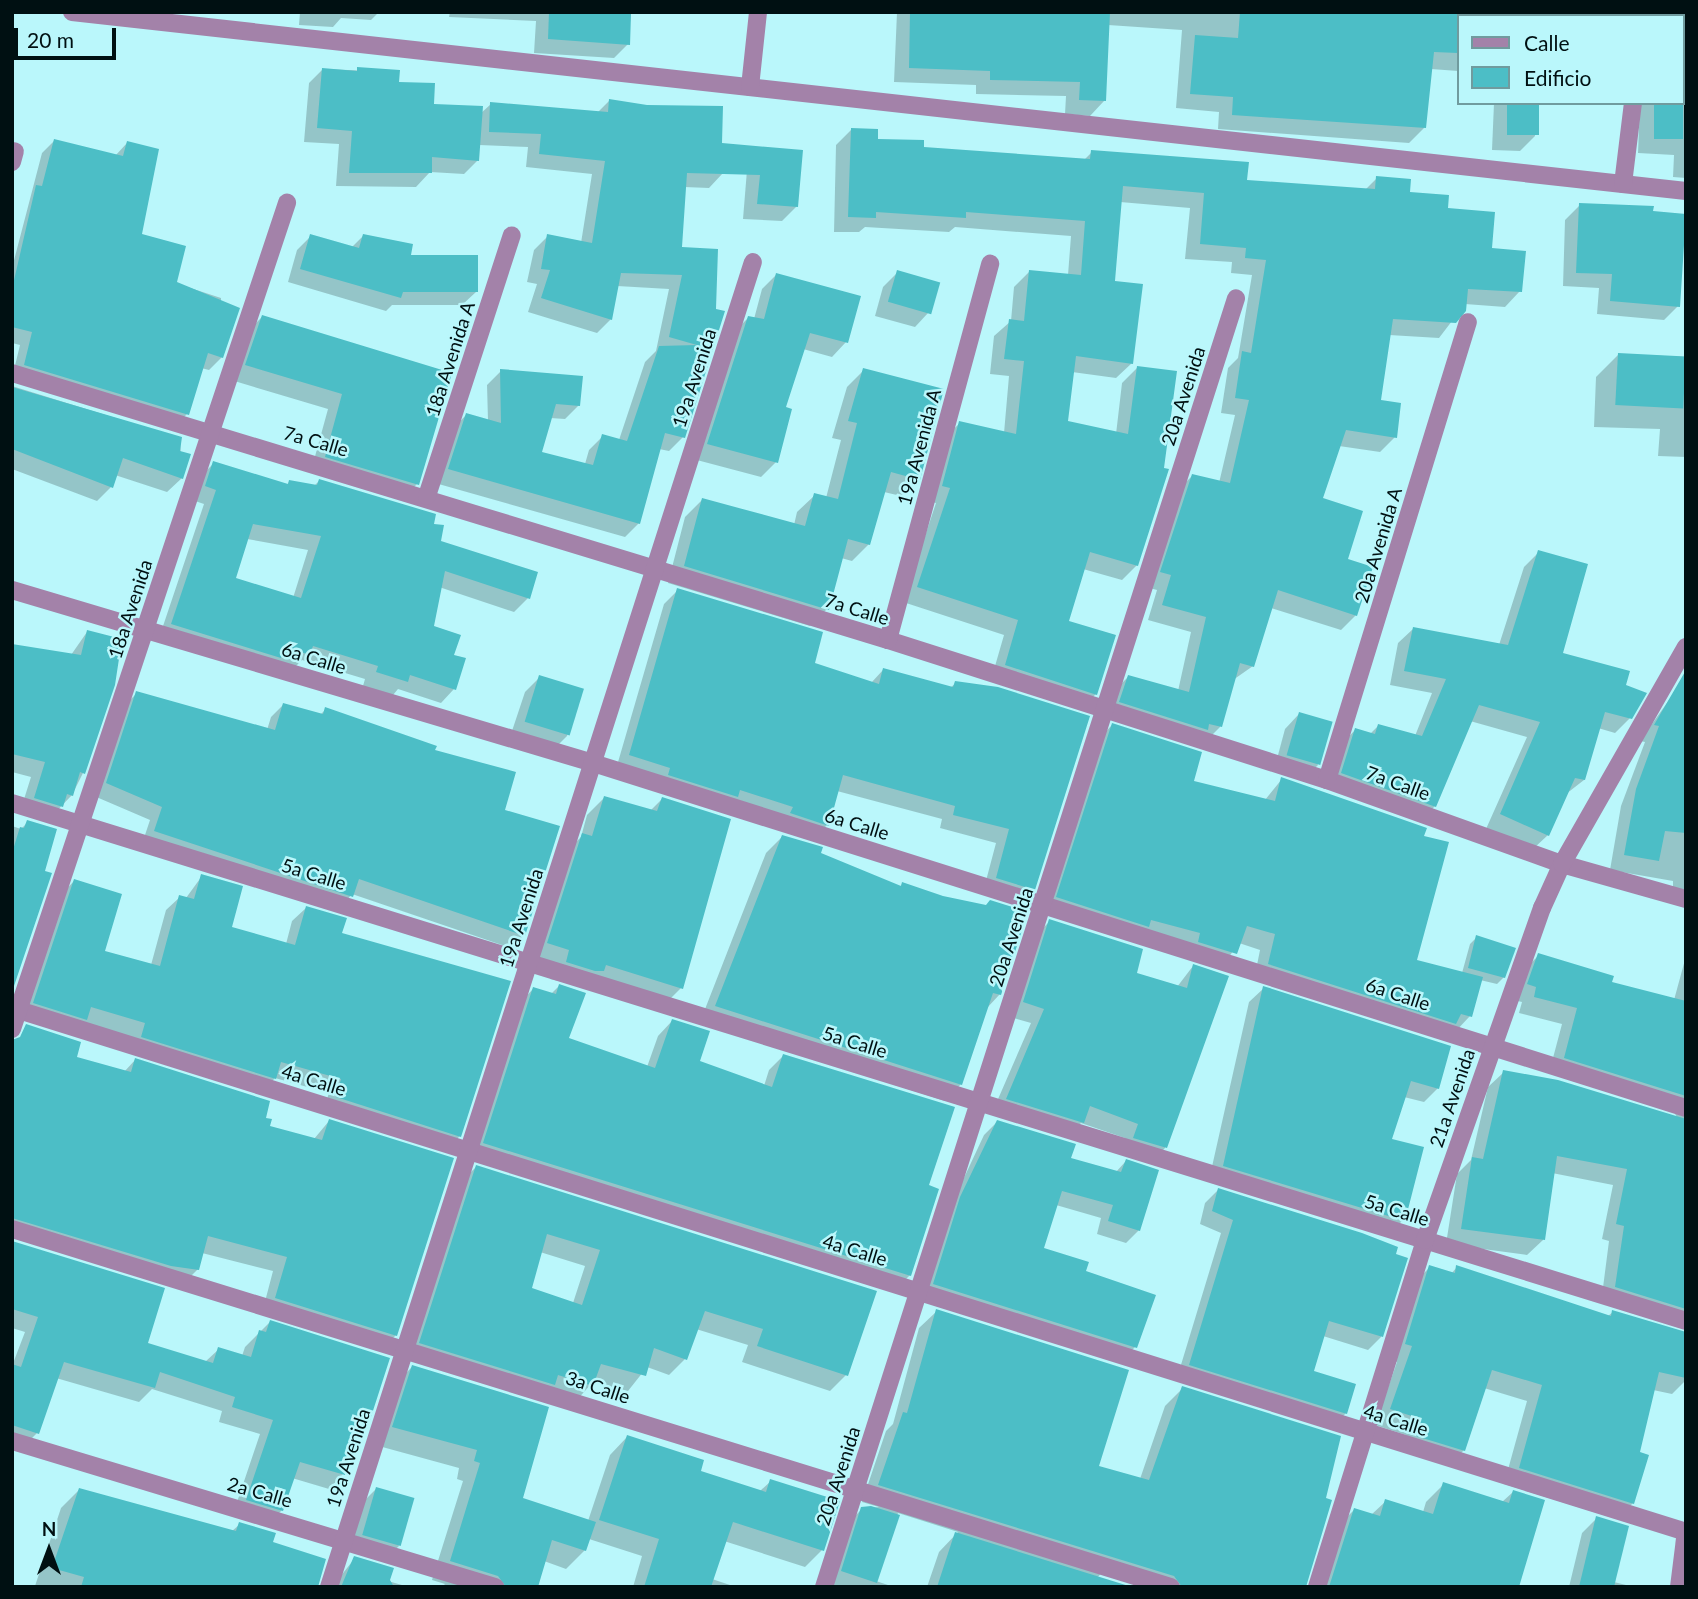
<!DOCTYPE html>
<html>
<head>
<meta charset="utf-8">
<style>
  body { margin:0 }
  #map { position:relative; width:1698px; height:1599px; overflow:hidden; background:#baf7fb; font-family:Lato,sans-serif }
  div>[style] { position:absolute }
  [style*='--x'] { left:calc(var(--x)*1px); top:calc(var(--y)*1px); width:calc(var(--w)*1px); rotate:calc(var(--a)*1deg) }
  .shadow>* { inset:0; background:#0003 }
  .building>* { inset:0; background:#4cbec6; transform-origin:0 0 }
  .street>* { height:18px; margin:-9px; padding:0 9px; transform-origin:9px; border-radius:9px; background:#a382a9 }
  span { translate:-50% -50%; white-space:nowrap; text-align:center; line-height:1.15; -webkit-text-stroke:5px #baf7fb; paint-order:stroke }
  .street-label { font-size:19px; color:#001012 }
  .frame { position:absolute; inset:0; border:14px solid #001012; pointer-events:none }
  .legend { position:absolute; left:1457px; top:14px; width:228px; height:91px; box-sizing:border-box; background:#baf7fb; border:2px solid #709b9e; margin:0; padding:9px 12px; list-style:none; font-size:21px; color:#001012 }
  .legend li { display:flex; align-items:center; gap:14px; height:35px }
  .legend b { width:35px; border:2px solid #709b9e }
  .north { position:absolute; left:14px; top:1515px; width:70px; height:70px; -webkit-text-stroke:5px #baf7fb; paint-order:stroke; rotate:0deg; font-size:19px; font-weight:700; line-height:28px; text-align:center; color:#001012 }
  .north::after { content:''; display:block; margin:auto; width:24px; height:32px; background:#001012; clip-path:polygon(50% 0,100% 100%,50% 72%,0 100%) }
  .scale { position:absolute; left:14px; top:28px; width:102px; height:32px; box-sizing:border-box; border:4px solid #001012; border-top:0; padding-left:9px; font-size:21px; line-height:24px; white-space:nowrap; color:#001012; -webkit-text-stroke:5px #baf7fb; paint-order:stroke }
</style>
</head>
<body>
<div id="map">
  <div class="shadow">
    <i style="clip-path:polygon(300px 12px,379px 12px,371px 20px,341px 18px,333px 27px,299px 25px)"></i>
    <i style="clip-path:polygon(450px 12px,631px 12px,628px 44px,614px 58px,534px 53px,536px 21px,449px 17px)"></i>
    <i style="clip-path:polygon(897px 12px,1565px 12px,1458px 16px,1458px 71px,1431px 69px,1424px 128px,1409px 143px,1218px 129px,1219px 112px,1176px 108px,1182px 30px,1108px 25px,1104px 101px,1090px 116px,1065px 114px,1066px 96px,976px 94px,976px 85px,894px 82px)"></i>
    <i style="clip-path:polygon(1657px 12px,1686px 12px,1686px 178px,1673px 177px,1674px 155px,1638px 153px,1640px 103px,1682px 103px,1682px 16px,1656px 16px)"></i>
    <i style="clip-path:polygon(323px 69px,398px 72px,397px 84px,432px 106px,480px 114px,491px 104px,597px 113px,609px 101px,647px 107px,721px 108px,723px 173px,709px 188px,684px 187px,680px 249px,716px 251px,683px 437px,669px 451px,659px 449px,639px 523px,625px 537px,435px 483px,452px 430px,466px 415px,488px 421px,487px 385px,501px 371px,579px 405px,565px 419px,550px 418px,539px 453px,585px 464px,589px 450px,603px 436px,619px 440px,645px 362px,656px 351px,669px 289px,617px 286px,611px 319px,597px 333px,528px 312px,537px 284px,527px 282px,534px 250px,548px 236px,581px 243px,592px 174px,526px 167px,528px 147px,479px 145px,478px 160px,464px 174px,430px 172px,416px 187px,336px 186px,339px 144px,304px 142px,309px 83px)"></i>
    <i style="clip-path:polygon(1494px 103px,1538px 103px,1535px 136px,1520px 151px,1492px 150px)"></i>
    <i style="clip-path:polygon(851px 130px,876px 141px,922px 149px,1083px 161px,1092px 152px,1245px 182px,1365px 190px,1377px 178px,1446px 210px,1490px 250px,1520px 291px,1505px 307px,1465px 304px,1439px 338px,1389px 335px,1379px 402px,1395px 437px,1380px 452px,1339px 446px,1321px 499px,1345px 560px,1356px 615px,1341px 630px,1271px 608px,1253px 666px,1233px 680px,1220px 727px,1205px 742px,1105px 717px,1113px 692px,1128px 677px,1178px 691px,1191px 632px,1148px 620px,1157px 590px,1146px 587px,1177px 491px,1192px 476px,1219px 483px,1235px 415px,1221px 413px,1228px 368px,1238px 358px,1252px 275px,1231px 273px,1232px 262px,1185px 259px,1190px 208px,1120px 202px,1113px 282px,1132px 363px,1116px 378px,1072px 372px,1066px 423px,1116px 434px,1122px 383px,1137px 368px,1137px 565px,1122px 580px,1083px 569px,1067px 622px,1096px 694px,1080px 709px,991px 680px,1004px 635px,903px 602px,936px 503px,927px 501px,944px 438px,960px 423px,1004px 433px,1009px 376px,990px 374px,994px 336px,1011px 321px,1014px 287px,1029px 272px,1068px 275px,1071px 236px,955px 227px,949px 232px,865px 227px,859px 232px,834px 232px,836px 145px)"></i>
    <i style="clip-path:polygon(55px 140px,115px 156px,127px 143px,139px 235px,175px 283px,221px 298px,222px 357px,209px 370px,201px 368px,187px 414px,174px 427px,12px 378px,20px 345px,12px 343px,12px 268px,42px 153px)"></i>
    <i style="clip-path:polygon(801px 151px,797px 206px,782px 221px,743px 219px,747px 170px)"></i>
    <i style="clip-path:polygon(1579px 206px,1686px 215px,1678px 306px,1664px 320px,1597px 314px,1599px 288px,1563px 286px,1565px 220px)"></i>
    <i style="clip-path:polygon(311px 236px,351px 248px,363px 236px,476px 292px,462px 305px,392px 305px,386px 311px,288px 282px,297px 250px)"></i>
    <i style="clip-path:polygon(898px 272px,929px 312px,915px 327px,875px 316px,883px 287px)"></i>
    <i style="clip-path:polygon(776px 275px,846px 342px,832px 357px,803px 349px,784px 408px,776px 462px,761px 477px,693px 459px,733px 333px,748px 318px,754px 319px,762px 289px)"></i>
    <i style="clip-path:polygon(262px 317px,450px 374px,417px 484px,402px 499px,311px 471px,328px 409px,231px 380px,247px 332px)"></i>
    <i style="clip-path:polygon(1619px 354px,1686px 357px,1686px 457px,1658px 456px,1660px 429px,1594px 427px,1596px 377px)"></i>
    <i style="clip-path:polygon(864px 370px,918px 479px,901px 496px,884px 492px,869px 544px,852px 561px,841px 558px,827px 609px,810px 626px,668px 583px,685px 517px,702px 500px,794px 525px,797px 512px,815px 495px,826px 498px,841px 440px,832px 438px,847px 387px)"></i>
    <i style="clip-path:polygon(12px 386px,180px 438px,182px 478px,167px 492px,115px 475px,111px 487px,97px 501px,12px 469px)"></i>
    <i style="clip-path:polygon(evenodd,214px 463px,286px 486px,289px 482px,314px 486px,320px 480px,432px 525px,439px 542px,528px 598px,514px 612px,439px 587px,431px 627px,452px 656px,454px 689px,441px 703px,398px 689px,393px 695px,363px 686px,365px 679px,302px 660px,294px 668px,159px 638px,204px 504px,192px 500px,200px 477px,214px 463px,247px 539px,308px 550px,293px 598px,234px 579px,247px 539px)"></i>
    <i style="clip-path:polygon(1539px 552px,1561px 655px,1624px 686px,1630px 718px,1615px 733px,1598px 728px,1584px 780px,1566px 794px,1548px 835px,1533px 849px,1486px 829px,1527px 737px,1470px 721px,1435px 806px,1420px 821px,1327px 788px,1341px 745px,1355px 730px,1370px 734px,1379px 725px,1415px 736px,1432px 693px,1390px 685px,1398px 643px,1413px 629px,1499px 645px,1524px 567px)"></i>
    <i style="clip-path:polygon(678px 590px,813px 664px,871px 683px,883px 670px,950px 688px,956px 683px,1088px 718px,1033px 890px,1019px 903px,983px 892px,996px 843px,940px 828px,942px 819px,837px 791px,827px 825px,814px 838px,616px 769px,664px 604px)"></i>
    <i style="clip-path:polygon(87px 632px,83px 773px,72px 795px,47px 821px,20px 812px,31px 777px,12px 772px,12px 645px,71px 655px)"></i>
    <i style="clip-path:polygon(1686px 676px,1686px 890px,1673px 888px,1673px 881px,1610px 870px,1621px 806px,1645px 742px,1640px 741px)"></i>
    <i style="clip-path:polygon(540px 677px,582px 690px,567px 736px,553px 750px,510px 737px,525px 692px)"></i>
    <i style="clip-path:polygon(137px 693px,267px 730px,271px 717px,283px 705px,320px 715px,326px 709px,435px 747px,433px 751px,503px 811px,524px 935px,511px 948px,352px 894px,339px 909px,142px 844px,150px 820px,94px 796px,124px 706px)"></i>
    <i style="clip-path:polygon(1299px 714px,1318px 765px,1303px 780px,1274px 770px,1285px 729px)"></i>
    <i style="clip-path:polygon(1112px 725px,1192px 782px,1265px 800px,1282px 779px,1422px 837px,1414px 961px,1462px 973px,1470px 944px,1477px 937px,1504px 977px,1497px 984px,1480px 980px,1470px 1016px,1455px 1032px,1254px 980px,1260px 950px,1239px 943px,1220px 969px,1042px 913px,1097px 741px)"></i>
    <i style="clip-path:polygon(604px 798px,650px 811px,662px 799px,681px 988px,664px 1005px,550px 979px,553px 967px,531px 960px,566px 852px,581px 837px,587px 815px)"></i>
    <i style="clip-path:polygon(28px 822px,12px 987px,12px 826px,21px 829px)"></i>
    <i style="clip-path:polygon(782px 837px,899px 888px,902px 884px,1000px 994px,987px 1008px,961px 1084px,945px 1101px,700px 1022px,766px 853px)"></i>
    <i style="clip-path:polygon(202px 876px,229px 928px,286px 944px,292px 921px,306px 908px,340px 934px,460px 1136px,446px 1149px,323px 1111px,329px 1093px,275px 1078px,261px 1092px,20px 1016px,61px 895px,74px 881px,102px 952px,151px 965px,166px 910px,180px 897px,186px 898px)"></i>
    <i style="clip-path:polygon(1050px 921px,1135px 975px,1177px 987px,1193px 966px,1165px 1148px,1151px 1162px,1125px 1138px,1081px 1123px,1068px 1136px,992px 1113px,1031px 1023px,1010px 1017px,1035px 936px)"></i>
    <i style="clip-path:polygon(1539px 955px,1610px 983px,1674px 1000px,1686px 956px,1686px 1311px,1672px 1325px,1601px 1303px,1609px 1241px,1602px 1239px,1613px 1185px,1552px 1173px,1543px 1240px,1527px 1255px,1446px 1244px,1457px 1174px,1471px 1160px,1488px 1087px,1504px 1072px,1678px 1119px,1674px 1112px,1549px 1073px,1562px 1024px,1519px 1013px,1522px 1002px,1513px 1000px,1523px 971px)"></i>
    <i style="clip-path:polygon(559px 986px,567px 1039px,647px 1067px,658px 1036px,672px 1021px,698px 1062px,764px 1086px,769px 1070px,784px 1055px,927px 1187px,910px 1275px,895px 1290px,469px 1158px,519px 1004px,533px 989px,551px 994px)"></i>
    <i style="clip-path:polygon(1264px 988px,1438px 1088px,1424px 1102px,1404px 1097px,1390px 1140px,1403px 1220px,1389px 1234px,1209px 1180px,1249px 1002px)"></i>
    <i style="clip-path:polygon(75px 1058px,124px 1072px,135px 1060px,263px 1119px,268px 1127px,314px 1139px,329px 1121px,396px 1335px,381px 1350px,262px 1313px,273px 1271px,202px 1253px,198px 1269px,183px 1284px,12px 1236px,12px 1077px)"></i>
    <i style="clip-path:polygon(997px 1122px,1069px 1159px,1115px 1173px,1126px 1161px,1139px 1230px,1126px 1243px,1097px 1234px,1101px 1218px,1056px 1205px,1042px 1249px,1084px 1272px,1135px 1347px,1122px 1360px,921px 1297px,948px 1212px,984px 1135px)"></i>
    <i style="clip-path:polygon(evenodd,476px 1167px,846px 1375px,830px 1391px,742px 1362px,748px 1345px,696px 1329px,685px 1359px,669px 1375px,647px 1367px,628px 1391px,593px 1382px,575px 1402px,404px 1359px,460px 1183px,476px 1167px,540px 1252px,585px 1266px,573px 1303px,530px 1289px,540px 1252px)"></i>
    <i style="clip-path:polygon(1218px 1190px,1405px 1259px,1381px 1337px,1368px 1350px,1323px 1336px,1312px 1372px,1346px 1413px,1333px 1426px,1177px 1378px,1221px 1233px,1200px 1224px,1205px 1203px)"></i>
    <i style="clip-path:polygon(12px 1243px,145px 1344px,205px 1362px,219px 1349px,242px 1356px,245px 1347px,270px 1322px,369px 1420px,356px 1433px,343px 1474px,329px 1489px,292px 1478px,282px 1510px,267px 1525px,233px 1514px,260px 1434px,219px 1422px,222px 1411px,152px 1389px,139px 1402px,56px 1378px,37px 1433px,23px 1447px,12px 1444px,12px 1366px,25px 1332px,12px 1328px)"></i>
    <i style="clip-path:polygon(1430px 1267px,1451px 1274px,1457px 1267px,1608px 1316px,1613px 1312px,1686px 1344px,1686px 1380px,1672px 1394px,1653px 1390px,1638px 1454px,1633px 1503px,1617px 1519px,1504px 1484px,1527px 1401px,1484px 1388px,1464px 1450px,1448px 1466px,1406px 1435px,1375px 1425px,1397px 1362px,1390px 1360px,1414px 1283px)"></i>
    <i style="clip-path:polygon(937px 1311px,1097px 1467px,1140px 1479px,1165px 1406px,1183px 1388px,1305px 1587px,1156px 1587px,1104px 1570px,1097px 1578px,1108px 1587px,927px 1587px,939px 1552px,958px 1532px,898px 1513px,876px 1581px,894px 1587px,825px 1587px,845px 1526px,862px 1509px,879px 1507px,862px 1502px,886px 1431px,893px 1424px,919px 1328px)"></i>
    <i style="clip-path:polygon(413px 1366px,521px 1500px,588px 1521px,610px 1455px,627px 1437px,698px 1472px,760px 1491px,771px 1481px,822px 1550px,805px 1567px,724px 1541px,712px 1579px,736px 1587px,633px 1587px,642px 1556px,589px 1539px,585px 1550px,566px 1569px,544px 1561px,536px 1587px,442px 1587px,445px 1584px,432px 1580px,463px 1481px,457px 1479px,459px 1468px,375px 1445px,394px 1385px)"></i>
    <i style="clip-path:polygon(1444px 1484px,1502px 1502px,1513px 1492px,1517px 1587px,1318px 1587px,1337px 1527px,1354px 1510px,1371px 1515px,1386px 1501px,1423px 1512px,1426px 1502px)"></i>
    <i style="clip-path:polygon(376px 1489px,399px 1546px,384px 1560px,347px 1549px,361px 1504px)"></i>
    <i style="clip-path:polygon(79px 1490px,231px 1532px,240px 1524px,271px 1543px,317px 1587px,35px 1586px,61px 1508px)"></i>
    <i style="clip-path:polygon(1597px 1518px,1614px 1582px,1634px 1587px,1569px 1587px,1582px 1533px)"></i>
    <i style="clip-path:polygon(355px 1558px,388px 1581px,409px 1587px,332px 1587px)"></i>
  </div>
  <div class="building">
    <i style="clip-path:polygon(549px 12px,631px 13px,630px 45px,548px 39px)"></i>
    <i style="clip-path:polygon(910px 12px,1110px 12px,1106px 101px,1079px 100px,1080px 82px,990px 80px,990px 71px,909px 68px)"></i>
    <i style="clip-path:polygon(1240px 12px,1458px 12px,1458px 53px,1434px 52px,1426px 128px,1232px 115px,1233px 97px,1190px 94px,1195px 35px,1238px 38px)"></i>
    <i style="clip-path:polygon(357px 67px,400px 70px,399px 82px,435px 83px,434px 104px,483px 106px,479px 161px,432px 157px,432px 173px,349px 173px,352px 131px,317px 128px,322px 68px,357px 71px)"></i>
    <i style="clip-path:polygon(609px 99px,647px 105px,723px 106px,722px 143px,803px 150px,798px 207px,757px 204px,760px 175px,687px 173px,682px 247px,718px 249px,716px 309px,725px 311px,685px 438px,665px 433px,640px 524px,448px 469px,466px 413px,501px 423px,500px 369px,583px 376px,580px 406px,556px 404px,542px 452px,593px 465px,602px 434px,627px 441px,659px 346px,697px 345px,669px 337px,682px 275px,621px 273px,612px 320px,541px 298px,550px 270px,541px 269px,547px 234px,592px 243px,605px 161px,539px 154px,541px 134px,489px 132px,490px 102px,608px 112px)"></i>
    <i style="left:1507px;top:103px;width:32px;height:32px"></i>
    <i style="left:1654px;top:103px;width:29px;height:36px"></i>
    <i style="clip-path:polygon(851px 128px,878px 129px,878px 139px,924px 140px,924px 147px,1090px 159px,1091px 150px,1249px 162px,1247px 180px,1375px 189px,1376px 176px,1411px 179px,1410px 192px,1449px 195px,1448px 208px,1495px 212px,1492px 248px,1526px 251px,1522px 292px,1468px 289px,1466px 311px,1456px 323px,1393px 319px,1381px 400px,1401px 403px,1397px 438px,1346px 430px,1323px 498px,1363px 511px,1348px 559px,1373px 567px,1357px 616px,1278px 590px,1254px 667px,1240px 663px,1222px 727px,1209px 724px,1208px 730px,1119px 702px,1128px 675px,1189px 692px,1206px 617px,1162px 605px,1171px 575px,1160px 572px,1192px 474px,1230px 483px,1249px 400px,1235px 398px,1242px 351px,1251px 353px,1266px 260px,1245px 258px,1246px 248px,1200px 244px,1204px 193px,1123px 186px,1115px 281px,1143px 284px,1133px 364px,1076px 356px,1068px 421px,1128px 434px,1137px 366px,1177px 371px,1164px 468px,1169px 469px,1138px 566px,1090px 552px,1069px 621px,1116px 635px,1097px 695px,1005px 665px,1018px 620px,917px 587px,950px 488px,942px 486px,959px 421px,1016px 434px,1024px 361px,1004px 359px,1009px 319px,1024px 321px,1029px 270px,1081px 275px,1085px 221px,966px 212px,966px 218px,876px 212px,876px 218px,848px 217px)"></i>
    <i style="clip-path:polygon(54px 139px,123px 156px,127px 141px,159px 149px,142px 234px,186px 246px,177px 282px,240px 308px,223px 358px,208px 353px,189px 415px,24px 365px,32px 332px,12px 327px,12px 289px,36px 185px,42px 186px)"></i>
    <i style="clip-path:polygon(1579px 203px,1654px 206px,1653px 211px,1686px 214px,1680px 307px,1610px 301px,1612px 274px,1576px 273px)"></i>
    <i style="clip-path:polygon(310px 234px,359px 248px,363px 234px,413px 244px,411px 255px,478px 255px,478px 292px,403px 292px,401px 298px,300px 269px)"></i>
    <i style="left:897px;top:270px;width:45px;height:33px;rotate:16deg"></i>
    <i style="clip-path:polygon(776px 273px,861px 296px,848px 343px,810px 333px,786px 407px,792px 409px,778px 463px,707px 444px,748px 316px,764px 319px)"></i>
    <i style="clip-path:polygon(262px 315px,452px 373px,419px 485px,325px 457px,342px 394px,245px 365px)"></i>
    <i style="left:1618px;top:353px;width:68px;height:52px;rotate:3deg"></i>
    <i style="clip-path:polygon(863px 368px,944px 389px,920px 480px,891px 472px,870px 545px,848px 539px,829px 610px,684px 566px,702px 498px,805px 526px,814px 493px,838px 499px,857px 423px,848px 421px)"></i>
    <i style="clip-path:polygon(12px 387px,182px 437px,180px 451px,191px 454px,183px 479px,123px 458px,113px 488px,12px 449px)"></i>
    <i style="clip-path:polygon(evenodd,213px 461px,288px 484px,289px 480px,317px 485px,319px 479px,436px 514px,434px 524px,444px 525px,441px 541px,538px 572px,530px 599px,445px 571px,434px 626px,461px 635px,454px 655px,466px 658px,456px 690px,410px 675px,408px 682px,376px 672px,378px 666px,313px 646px,310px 655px,284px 647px,281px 658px,171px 624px,216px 490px,205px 486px,213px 461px,253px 524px,321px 536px,301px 598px,236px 578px,253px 524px)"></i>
    <i style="clip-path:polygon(1538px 550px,1588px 564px,1563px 653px,1630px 671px,1626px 685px,1647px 693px,1632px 719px,1605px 712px,1585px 780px,1575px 778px,1549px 836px,1500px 814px,1540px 722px,1479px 705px,1436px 807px,1341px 773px,1355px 728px,1375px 734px,1378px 724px,1422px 736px,1446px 679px,1404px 671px,1413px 627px,1508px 645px)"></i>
    <i style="clip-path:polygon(677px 588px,823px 632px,815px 663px,879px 684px,883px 668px,953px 687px,955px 681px,998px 687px,1090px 716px,1035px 890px,996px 878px,1009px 829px,953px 815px,955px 806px,843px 775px,829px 826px,790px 813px,793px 807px,740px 790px,738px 797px,668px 775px,670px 768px,629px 755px)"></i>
    <i style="clip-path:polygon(87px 630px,122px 639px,115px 685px,85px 774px,80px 772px,73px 796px,67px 794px,63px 807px,34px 798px,45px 762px,12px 754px,12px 644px,81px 655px)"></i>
    <i style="clip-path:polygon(1686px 670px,1686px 833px,1665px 831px,1659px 861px,1624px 855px,1636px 789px,1659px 726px,1654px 725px)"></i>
    <i style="left:539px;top:675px;width:47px;height:49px;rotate:17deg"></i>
    <i style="clip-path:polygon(136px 691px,275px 730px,283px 703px,323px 714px,325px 707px,437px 746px,435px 750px,516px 772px,505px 810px,560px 826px,525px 936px,359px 879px,353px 897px,154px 831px,162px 807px,106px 783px)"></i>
    <i style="left:1299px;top:712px;width:35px;height:45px;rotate:16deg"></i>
    <i style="clip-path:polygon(1112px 723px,1202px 752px,1194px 781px,1275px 801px,1281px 777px,1427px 828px,1424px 836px,1449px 842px,1417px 960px,1483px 977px,1472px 1017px,1461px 1014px,1456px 1024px,1268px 964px,1275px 934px,1247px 926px,1237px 954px,1198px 942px,1200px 933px,1151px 920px,1149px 927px,1056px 897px)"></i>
    <i style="clip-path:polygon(604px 796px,657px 811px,662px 797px,731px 819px,683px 989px,606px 965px,604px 971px,595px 971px,566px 962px,569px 950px,547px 943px,582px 833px,592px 836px)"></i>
    <i style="clip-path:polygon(27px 820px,57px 829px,45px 871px,52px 873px,12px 992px,12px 853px,20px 827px,24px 828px)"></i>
    <i style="clip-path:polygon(782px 835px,823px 847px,821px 853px,901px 886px,902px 882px,943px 896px,986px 905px,990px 900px,1028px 912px,1001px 995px,993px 993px,962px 1085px,715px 1006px)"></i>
    <i style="clip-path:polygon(201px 874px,243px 886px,232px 927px,295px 945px,306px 906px,347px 918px,342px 933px,511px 981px,461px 1137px,336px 1097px,341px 1079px,281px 1062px,276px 1079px,141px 1037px,145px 1023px,91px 1007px,87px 1020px,33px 1003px,74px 879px,122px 894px,105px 951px,160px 966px,179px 895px,194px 899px)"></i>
    <i style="clip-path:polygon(1049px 919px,1143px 949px,1137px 973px,1187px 988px,1193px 964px,1229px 976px,1167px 1148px,1133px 1138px,1138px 1124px,1090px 1106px,1084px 1123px,1006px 1099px,1044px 1009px,1023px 1002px)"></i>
    <i style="clip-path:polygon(1476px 935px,1516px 948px,1505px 978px,1468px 968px)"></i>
    <i style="clip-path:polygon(1538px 953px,1614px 976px,1612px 982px,1686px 1001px,1686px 1096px,1564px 1058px,1577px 1008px,1534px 997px,1536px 987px,1527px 984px)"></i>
    <i style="clip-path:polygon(559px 984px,586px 993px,569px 1038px,655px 1068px,672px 1019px,710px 1031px,700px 1061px,772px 1087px,783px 1054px,955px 1107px,929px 1185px,939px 1189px,911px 1276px,483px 1143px,533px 987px,556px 994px)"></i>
    <i style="clip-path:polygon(1263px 986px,1451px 1046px,1439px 1089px,1411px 1081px,1392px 1139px,1424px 1147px,1405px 1221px,1223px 1166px)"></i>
    <i style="clip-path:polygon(26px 1024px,81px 1042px,77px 1057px,131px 1072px,135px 1058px,270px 1101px,266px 1118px,272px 1119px,270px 1126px,322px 1140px,329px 1119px,454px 1158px,397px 1336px,275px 1298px,287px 1257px,208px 1236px,199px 1270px,171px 1266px,12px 1218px,12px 1040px,20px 1037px)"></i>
    <i style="clip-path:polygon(1503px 1070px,1558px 1080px,1686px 1119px,1686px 1309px,1615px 1287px,1624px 1226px,1616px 1224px,1627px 1169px,1557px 1156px,1545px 1240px,1461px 1229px,1472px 1157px,1483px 1159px)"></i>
    <i style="clip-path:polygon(997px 1120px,1076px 1144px,1071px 1158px,1121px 1172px,1126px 1159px,1159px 1170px,1140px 1231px,1108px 1221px,1113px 1205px,1062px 1191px,1044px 1248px,1089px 1262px,1086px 1271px,1156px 1295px,1137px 1348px,933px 1284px,960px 1197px)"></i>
    <i style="clip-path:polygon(evenodd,476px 1165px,877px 1291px,848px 1376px,757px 1346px,763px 1329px,705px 1311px,687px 1360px,654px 1348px,646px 1376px,601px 1364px,593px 1386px,558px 1375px,555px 1385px,419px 1343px,476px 1165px,547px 1234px,600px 1250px,582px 1305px,532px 1288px,547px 1234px)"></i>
    <i style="clip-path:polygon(1218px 1188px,1362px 1233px,1398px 1247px,1396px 1254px,1408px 1258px,1383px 1337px,1329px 1321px,1314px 1371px,1356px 1384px,1347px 1414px,1189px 1365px,1233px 1220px,1212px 1211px)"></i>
    <i style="clip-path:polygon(12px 1241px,165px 1288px,148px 1343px,213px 1363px,218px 1347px,251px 1357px,259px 1330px,266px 1332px,270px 1320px,390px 1358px,370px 1420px,360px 1423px,345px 1475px,300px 1462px,283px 1511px,246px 1500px,273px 1420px,232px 1407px,235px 1397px,160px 1372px,155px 1388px,64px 1362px,39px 1434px,12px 1425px,12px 1364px,21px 1367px,38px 1317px,12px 1309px)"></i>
    <i style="clip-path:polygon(1429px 1265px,1455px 1273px,1456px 1265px,1611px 1316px,1612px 1310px,1686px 1332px,1686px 1378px,1659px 1372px,1640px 1452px,1649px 1455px,1634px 1504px,1519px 1468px,1542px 1385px,1492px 1370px,1465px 1451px,1416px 1436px,1421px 1419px,1390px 1409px,1412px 1346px,1405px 1344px)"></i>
    <i style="clip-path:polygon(936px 1309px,1129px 1370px,1099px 1466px,1149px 1480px,1182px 1386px,1341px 1436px,1326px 1498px,1332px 1500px,1306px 1587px,1182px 1587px,1174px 1576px,878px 1485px,903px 1412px,907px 1413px)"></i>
    <i style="clip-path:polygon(412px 1365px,549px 1407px,523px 1498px,596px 1522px,586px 1551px,552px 1540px,538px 1587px,506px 1587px,498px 1576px,450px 1561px,480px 1463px,474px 1461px,477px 1450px,392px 1427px)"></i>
    <i style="clip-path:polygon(627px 1435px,704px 1460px,701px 1471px,766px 1492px,770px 1479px,840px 1501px,824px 1551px,733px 1522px,711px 1587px,644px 1587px,659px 1539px,599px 1520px)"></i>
    <i style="clip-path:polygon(1443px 1482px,1509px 1503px,1513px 1490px,1545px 1500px,1519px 1587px,1329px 1587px,1354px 1508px,1380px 1516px,1385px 1499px,1433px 1514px)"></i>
    <i style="left:376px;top:1487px;width:40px;height:50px;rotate:16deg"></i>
    <i style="clip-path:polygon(79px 1488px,236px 1531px,239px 1522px,276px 1533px,273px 1542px,326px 1559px,318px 1587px,81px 1587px,84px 1577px,52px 1568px)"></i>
    <i style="clip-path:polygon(871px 1506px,900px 1515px,877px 1583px,841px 1571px,861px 1507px)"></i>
    <i style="clip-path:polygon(1596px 1516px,1629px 1526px,1614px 1587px,1579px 1587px)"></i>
    <i style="clip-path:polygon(955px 1532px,1132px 1587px,937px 1587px)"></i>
    <i style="clip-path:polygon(354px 1556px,394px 1568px,390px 1580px,394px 1587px,341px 1587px)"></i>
  </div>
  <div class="street">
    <i style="--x:72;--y:12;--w:1624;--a:6.33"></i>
    <i style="--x:1644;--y:16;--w:4;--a:-90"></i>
    <i style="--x:750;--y:87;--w:75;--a:-83.9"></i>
    <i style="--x:12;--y:162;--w:11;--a:-75"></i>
    <i style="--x:1623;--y:184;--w:82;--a:-83"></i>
    <i style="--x:12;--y:373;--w:916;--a:16.95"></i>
    <i style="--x:888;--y:640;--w:461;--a:17.7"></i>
    <i style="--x:1327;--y:780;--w:250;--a:19.7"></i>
    <i style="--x:1562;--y:864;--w:129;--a:15.8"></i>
    <i style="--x:427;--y:496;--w:274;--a:-72"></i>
    <i style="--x:12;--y:590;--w:606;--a:16.58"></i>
    <i style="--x:593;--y:763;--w:1146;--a:17.52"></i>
    <i style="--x:888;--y:640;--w:390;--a:-74.8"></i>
    <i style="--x:1327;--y:780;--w:479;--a:-72.9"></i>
    <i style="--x:12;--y:803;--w:1752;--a:17.19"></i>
    <i style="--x:12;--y:1008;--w:1754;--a:17.38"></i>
    <i style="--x:12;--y:1029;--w:871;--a:-71.59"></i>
    <i style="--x:12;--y:1229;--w:1213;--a:17.17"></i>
    <i style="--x:12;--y:1441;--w:505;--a:16.82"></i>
    <i style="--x:329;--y:1587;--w:1391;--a:-72.26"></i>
    <i style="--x:824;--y:1587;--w:1353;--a:-72.27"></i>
    <i style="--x:1317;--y:1587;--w:363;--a:-72.7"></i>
    <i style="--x:1425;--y:1240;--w:352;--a:-70.6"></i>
    <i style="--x:1542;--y:908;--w:48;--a:-65.6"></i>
    <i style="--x:1562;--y:864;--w:250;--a:-60.3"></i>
    <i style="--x:1679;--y:1587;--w:56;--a:-82.9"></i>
  </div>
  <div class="street-label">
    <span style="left:450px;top:359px;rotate:-72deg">18a Avenida A</span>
    <span style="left:694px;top:378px;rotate:-72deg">19a Avenida</span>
    <span style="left:1183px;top:396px;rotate:-72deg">20a Avenida</span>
    <span style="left:316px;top:441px;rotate:16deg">7a Calle</span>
    <span style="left:919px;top:447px;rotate:-75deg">19a Avenida A</span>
    <span style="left:1378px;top:545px;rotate:-73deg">20a Avenida A</span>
    <span style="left:130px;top:609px;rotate:-72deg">18a Avenida</span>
    <span style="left:857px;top:609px;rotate:17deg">7a Calle</span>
    <span style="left:314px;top:658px;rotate:17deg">6a Calle</span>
    <span style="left:1398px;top:783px;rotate:20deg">7a Calle</span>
    <span style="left:857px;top:824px;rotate:17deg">6a Calle</span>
    <span style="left:314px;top:874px;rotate:17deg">5a Calle</span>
    <span style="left:521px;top:918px;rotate:-72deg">19a Avenida</span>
    <span style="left:1011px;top:937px;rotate:-72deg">20a Avenida</span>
    <span style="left:1398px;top:994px;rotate:18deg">6a Calle</span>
    <span style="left:855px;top:1042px;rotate:17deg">5a Calle</span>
    <span style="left:314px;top:1080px;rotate:17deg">4a Calle</span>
    <span style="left:1452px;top:1098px;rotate:-71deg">21a Avenida</span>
    <span style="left:1397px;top:1210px;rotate:17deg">5a Calle</span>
    <span style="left:855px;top:1250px;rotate:17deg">4a Calle</span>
    <span style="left:598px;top:1387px;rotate:18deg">3a Calle</span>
    <span style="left:1396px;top:1420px;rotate:17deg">4a Calle</span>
    <span style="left:348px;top:1458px;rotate:-72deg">19a Avenida</span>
    <span style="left:838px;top:1476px;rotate:-72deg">20a Avenida</span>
    <span style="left:260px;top:1492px;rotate:16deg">2a Calle</span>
  </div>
  <div class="frame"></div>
  <ul class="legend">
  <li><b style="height:9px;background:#a382a9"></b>Calle</li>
  <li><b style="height:19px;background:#4cbec6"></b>Edificio</li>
  </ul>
  <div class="north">N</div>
  <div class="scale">20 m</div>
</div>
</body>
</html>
